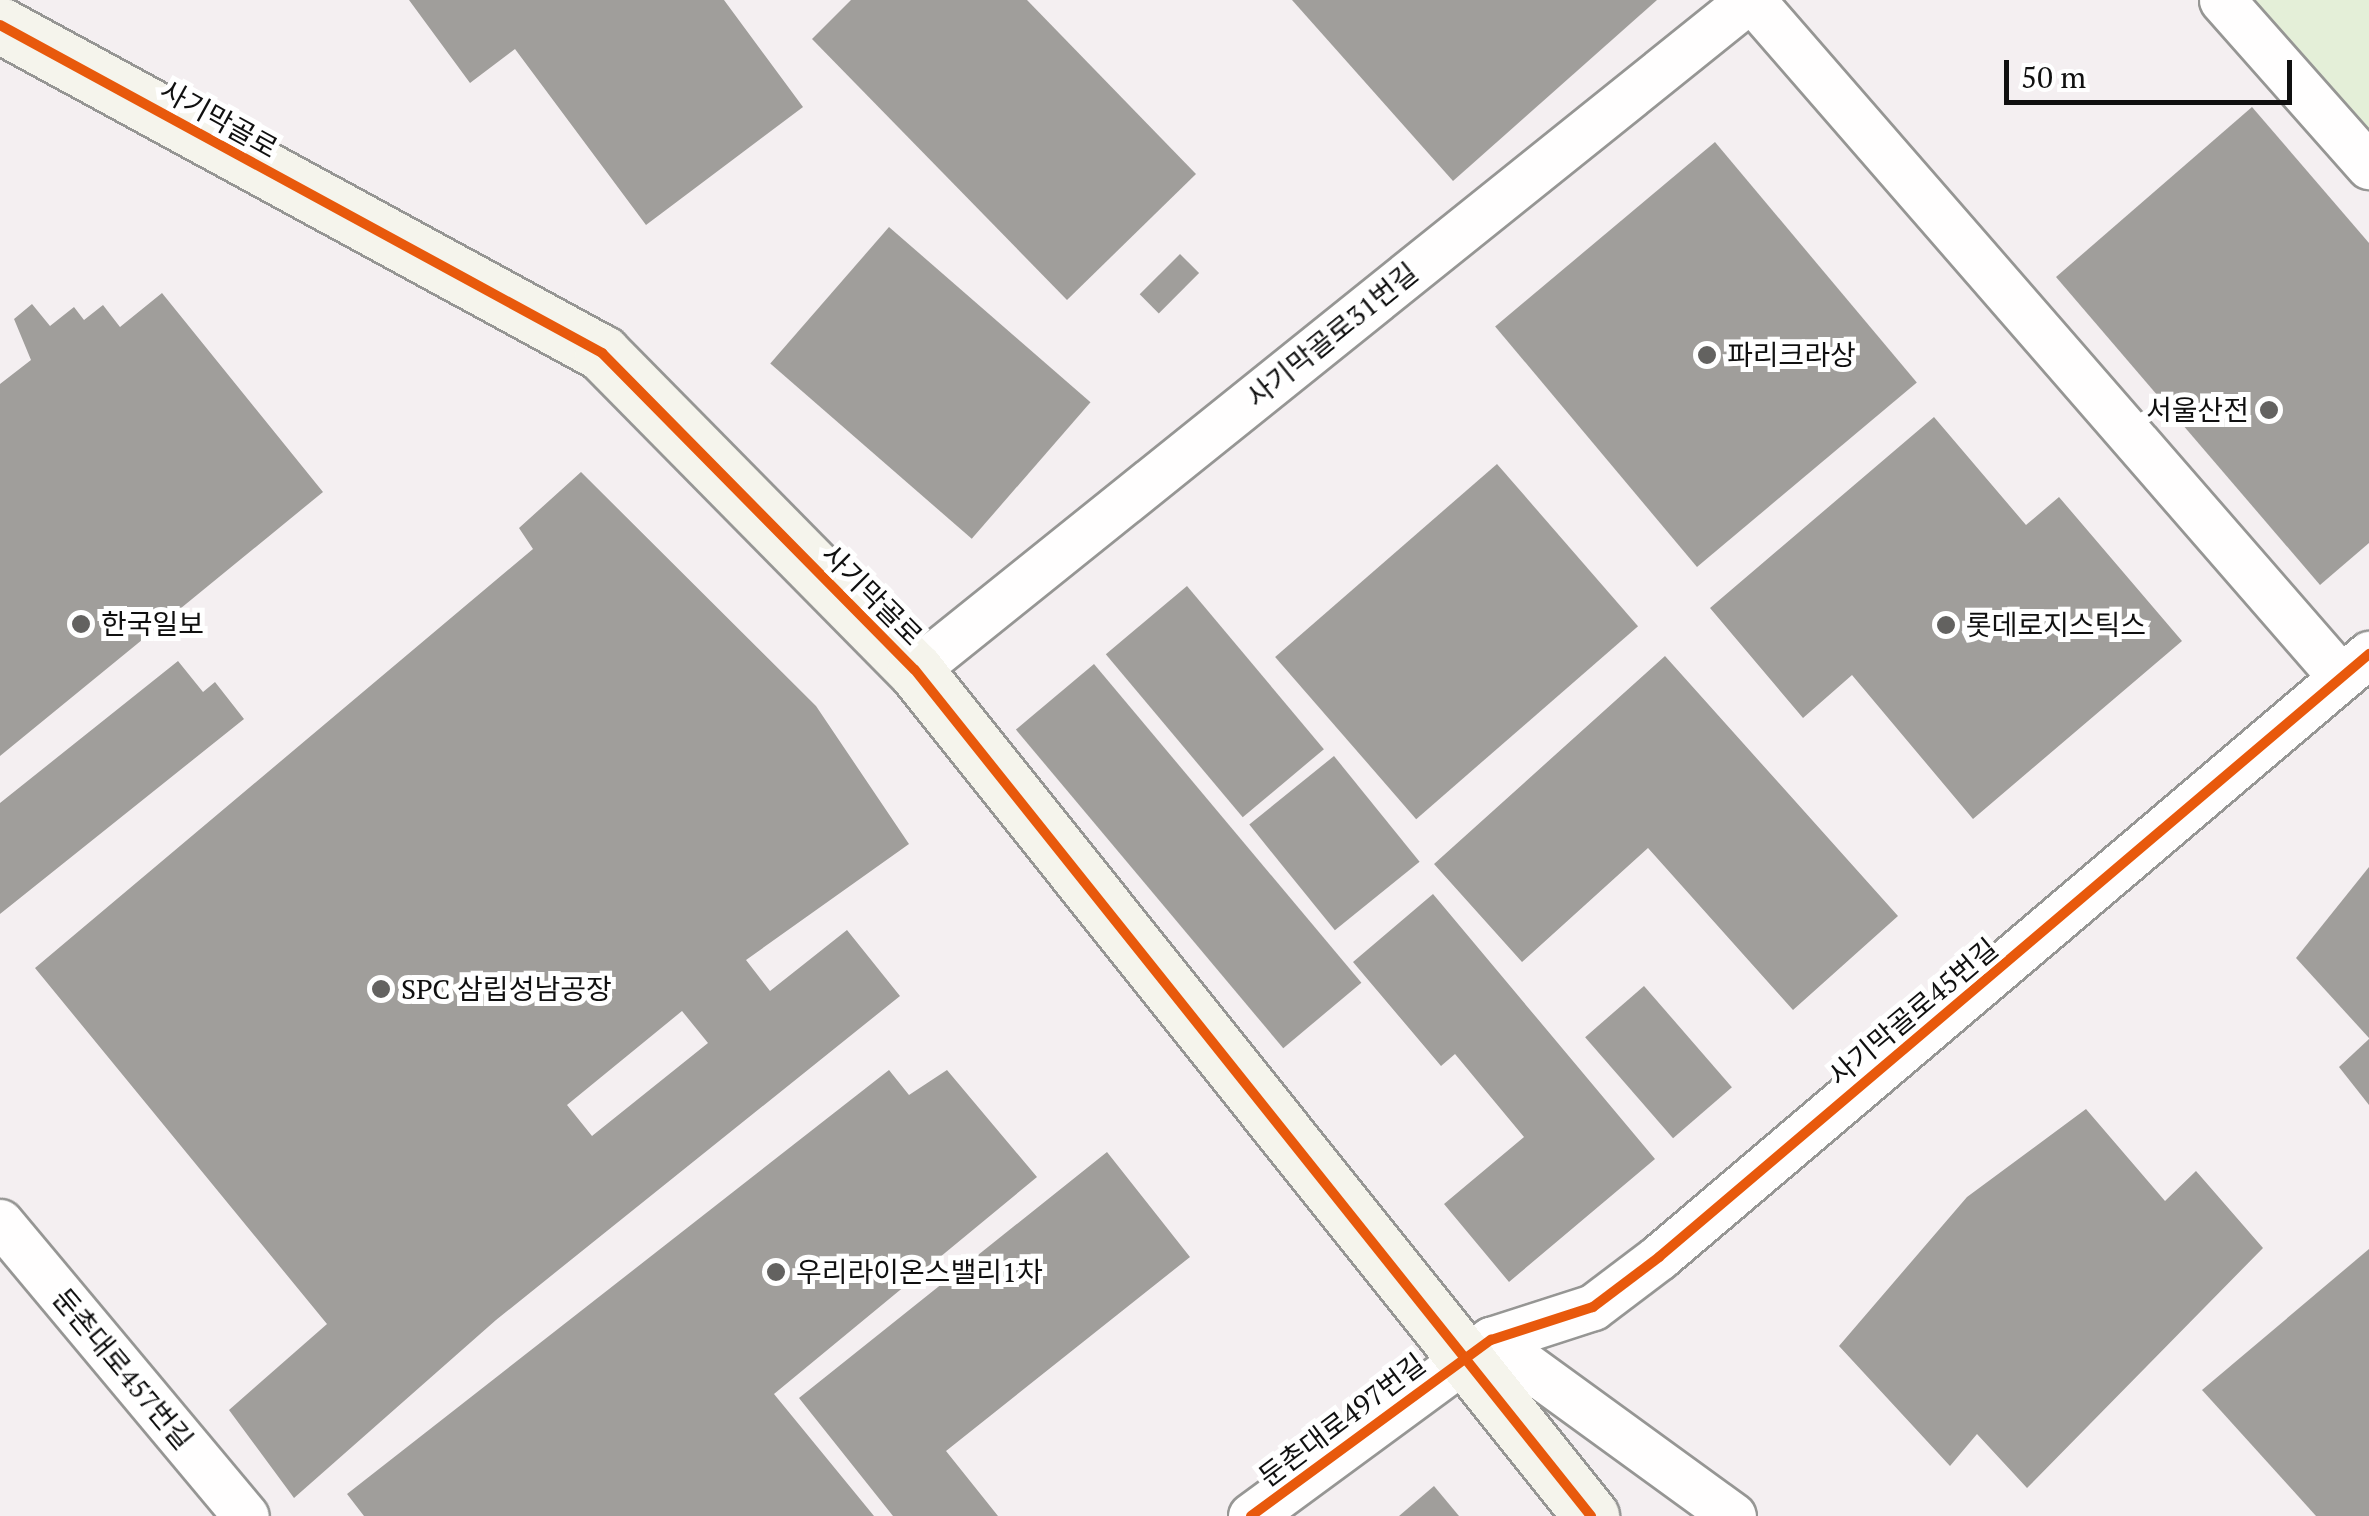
<!DOCTYPE html>
<html>
<head>
<meta charset="utf-8">
<style>
  body { margin:0 }
  #map { position:relative; width:2369px; height:1516px; overflow:hidden; background:#fcfbf6; font-family:"PT Serif","Noto Sans KR",serif }
  div>[style] { position:absolute }
  [style*='--x'] { left:calc(var(--x)*1px); top:calc(var(--y)*1px); width:calc(var(--w)*1px); rotate:calc(var(--a)*1deg) }
  .industrial>* { inset:0; background:#f4eff1 }
  .green>* { inset:0; background:#e4efd8 }
  .building>* { inset:0; background:#a09e9b; transform-origin:0 0 }
  .roads { filter:drop-shadow(2px 0 #969694) drop-shadow(-2px 0 #969694) drop-shadow(0 2px #969694) drop-shadow(0 -2px #969694) }
  .street>* { height:45px; margin:-22.5px; padding:0 22.5px; transform-origin:22.5px; border-radius:22.5px; background:#fffefe }
  .secondary>* { height:55px; margin:-27.5px; padding:0 27.5px; transform-origin:27.5px; border-radius:27.5px; background:#f5f4ec }
  .cycleway>* { height:10px; margin:-5px; padding:0 5px; transform-origin:5px; border-radius:5px; background:#e8590c }
  .dots>* { width:28px; height:28px; translate:-50% -50%; box-sizing:border-box; border:5px solid #fff; border-radius:50% }
  span { translate:-50% -50%; white-space:nowrap; text-align:center; line-height:1.15; -webkit-text-stroke:10px #fff; paint-order:stroke }
  .street-label { font-size:28px; color:#101010 }
  .poi-label { font-size:28px; color:#101010 }
  .left { translate:0 -50%; text-align:left }
  .right { translate:-100% -50%; text-align:right }
  .scale { position:absolute; left:2004px; top:60px; width:288px; height:45px; box-sizing:border-box; border:5px solid #101010; border-top:0; padding-left:12px; font-size:30px; line-height:35px; white-space:nowrap; color:#101010; -webkit-text-stroke:8px #fff; paint-order:stroke }
</style>
</head>
<body>
<div id="map">
  <div class="industrial">
    <i style="clip-path:polygon(0 0,2209px 0,2369px 179px,2369px 1516px,0 1516px)"></i>
  </div>
  <div class="green">
    <i style="clip-path:polygon(2223px 0,2369px 0,2369px 164px)"></i>
  </div>
  <div class="building">
    <i style="clip-path:polygon(409px 0,724px 0,803px 107px,646px 225px,515px 49px,470px 83px)"></i>
    <i style="clip-path:polygon(851px 0,1027px 0,1196px 174px,1067px 300px,812px 39px)"></i>
    <i style="clip-path:polygon(1292px 0,1657px 0,1453px 181px)"></i>
    <i style="clip-path:polygon(2252px 107px,2369px 243px,2369px 543px,2320px 585px,2056px 277px)"></i>
    <i style="left:1715px;top:142px;width:314px;height:287px;rotate:50deg"></i>
    <i style="left:889px;top:227px;width:267px;height:181px;rotate:41deg"></i>
    <i style="left:1180px;top:254px;width:27px;height:57px;rotate:45deg"></i>
    <i style="clip-path:polygon(162px 293px,323px 492px,0 756px,0 384px,31px 360px,14px 319px,32px 304px,50px 326px,74px 307px,84px 320px,103px 305px,120px 327px)"></i>
    <i style="clip-path:polygon(1934px 417px,2026px 525px,2059px 497px,2182px 641px,1973px 819px,1852px 675px,1803px 718px,1710px 608px)"></i>
    <i style="left:1497px;top:464px;width:215px;height:294px;rotate:49deg"></i>
    <i style="clip-path:polygon(evenodd,581px 472px,816px 706px,909px 844px,746px 960px,770px 991px,847px 930px,900px 996px,496px 1320px,294px 1498px,229px 1410px,327px 1324px,35px 968px,533px 549px,519px 528px,581px 472px,682px 1011px,708px 1043px,592px 1136px,567px 1105px,682px 1011px)"></i>
    <i style="left:1187px;top:586px;width:213px;height:106px;rotate:50deg"></i>
    <i style="clip-path:polygon(1665px 656px,1898px 916px,1793px 1010px,1648px 848px,1522px 962px,1434px 864px)"></i>
    <i style="clip-path:polygon(178px 661px,203px 692px,215px 682px,244px 719px,0 914px,0 803px)"></i>
    <i style="left:1094px;top:664px;width:416px;height:102px;rotate:50deg"></i>
    <i style="left:1334px;top:756px;width:136px;height:109px;rotate:51deg"></i>
    <i style="clip-path:polygon(2369px 867px,2369px 1038px,2296px 958px)"></i>
    <i style="clip-path:polygon(1433px 894px,1655px 1159px,1509px 1282px,1444px 1204px,1524px 1137px,1455px 1054px,1441px 1066px,1353px 962px)"></i>
    <i style="left:1644px;top:986px;width:134px;height:78px;rotate:49deg"></i>
    <i style="clip-path:polygon(2369px 1039px,2369px 1105px,2339px 1067px)"></i>
    <i style="clip-path:polygon(889px 1070px,909px 1095px,947px 1070px,1037px 1177px,774px 1394px,874px 1516px,364px 1516px,347px 1494px)"></i>
    <i style="clip-path:polygon(2086px 1109px,2165px 1201px,2196px 1171px,2263px 1248px,2027px 1488px,1977px 1434px,1950px 1466px,1839px 1346px,1967px 1197px)"></i>
    <i style="clip-path:polygon(1107px 1152px,1190px 1257px,946px 1451px,998px 1516px,893px 1516px,799px 1398px)"></i>
    <i style="clip-path:polygon(2369px 1249px,2369px 1516px,2316px 1516px,2202px 1390px)"></i>
    <i style="clip-path:polygon(1434px 1486px,1459px 1516px,1399px 1516px)"></i>
  </div>
  <div class="roads">
    <div class="street">
      <i style="--x:1752;--y:0;--w:897;--a:48.98"></i>
      <i style="--x:2222;--y:0;--w:222;--a:48.5"></i>
      <i style="--x:915;--y:670;--w:1070;--a:-38.78"></i>
      <i style="--x:0;--y:1222;--w:383;--a:50.1"></i>
      <i style="--x:1491;--y:1340;--w:299;--a:36"></i>
      <i style="--x:1251;--y:1516;--w:298;--a:-36.3"></i>
      <i style="--x:1491;--y:1340;--w:107;--a:-17.9"></i>
      <i style="--x:1593;--y:1307;--w:83;--a:-37.1"></i>
      <i style="--x:1659;--y:1257;--w:932;--a:-40.34"></i>
    </div>
    <div class="secondary">
      <i style="--x:0;--y:25;--w:686;--a:28.58"></i>
      <i style="--x:602;--y:353;--w:445;--a:45.4"></i>
      <i style="--x:915;--y:670;--w:1083;--a:51.37"></i>
    </div>
  </div>
  <div class="cycleway">
    <i style="--x:0;--y:25;--w:686;--a:28.58"></i>
    <i style="--x:602;--y:353;--w:445;--a:45.4"></i>
    <i style="--x:915;--y:670;--w:1083;--a:51.37"></i>
    <i style="--x:1251;--y:1516;--w:298;--a:-36.3"></i>
    <i style="--x:1491;--y:1340;--w:107;--a:-17.9"></i>
    <i style="--x:1593;--y:1307;--w:83;--a:-37.1"></i>
    <i style="--x:1659;--y:1257;--w:932;--a:-40.34"></i>
  </div>
  <div class="dots">
    <i style="left:1707px;top:355px;background:#636260"></i>
    <i style="left:2269px;top:410px;background:#636260"></i>
    <i style="left:81px;top:624px;background:#636260"></i>
    <i style="left:1946px;top:625px;background:#636260"></i>
    <i style="left:381px;top:989px;background:#636260"></i>
    <i style="left:776px;top:1272px;background:#636260"></i>
  </div>
  <div class="street-label">
    <span style="left:219px;top:119px;rotate:29deg">사기막골로</span>
    <span style="left:1332px;top:335px;rotate:-39deg">사기막골로31번길</span>
    <span style="left:872px;top:595px;rotate:45deg">사기막골로</span>
    <span style="left:1913px;top:1012px;rotate:-40deg">사기막골로45번길</span>
    <span style="left:123px;top:1369px;rotate:50deg">둔촌대로457번길</span>
    <span style="left:1342px;top:1420px;rotate:-37deg">둔촌대로497번길</span>
  </div>
  <div class="poi-label">
    <span class="left" style="left:1727px;top:355px">파리크라상</span>
    <span class="right" style="left:2249px;top:410px">서울산전</span>
    <span class="left" style="left:101px;top:624px">한국일보</span>
    <span class="left" style="left:1966px;top:625px">롯데로지스틱스</span>
    <span class="left" style="left:401px;top:989px">SPC 삼립성남공장</span>
    <span class="left" style="left:796px;top:1272px">우리라이온스밸리1차</span>
  </div>
  <div class="scale">50 m</div>
</div>
</body>
</html>
